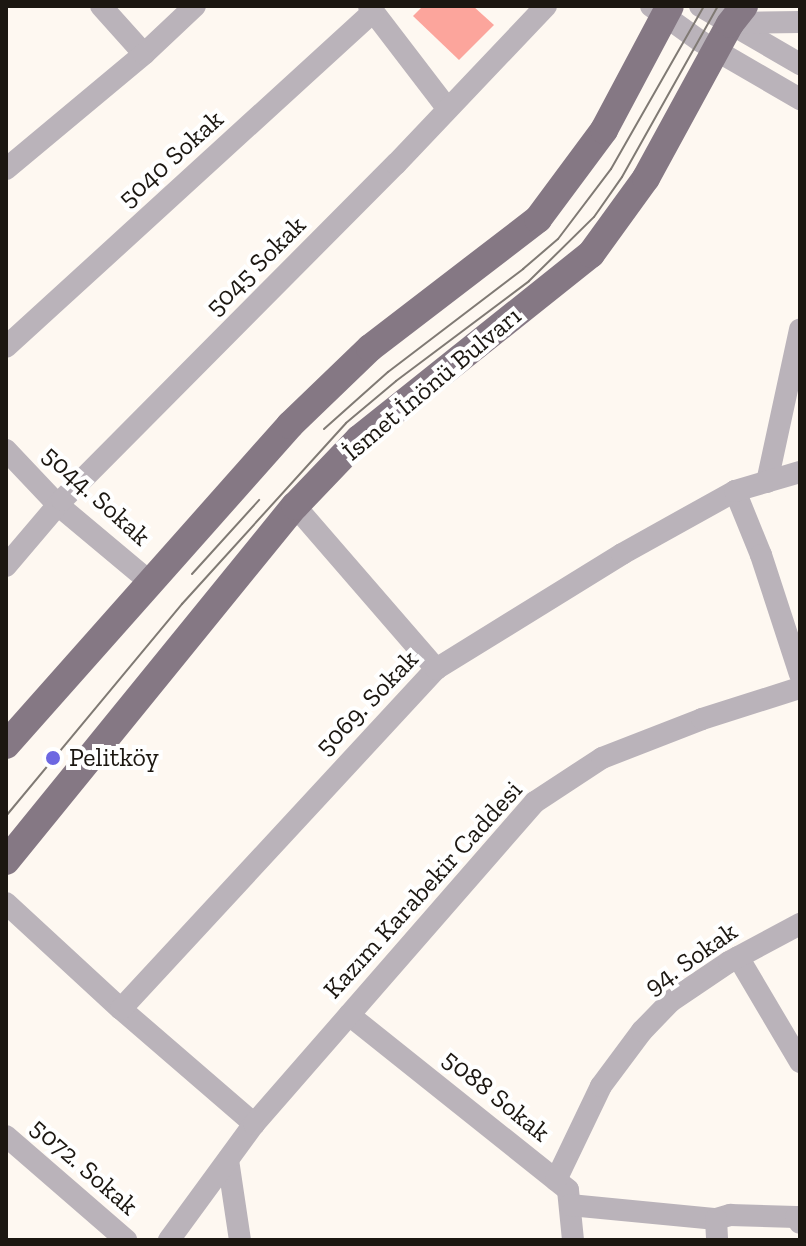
<!DOCTYPE html>
<html>
<head>
<meta charset="utf-8">
<style>
  body { margin:0 }
  #map { position:relative; width:806px; height:1246px; overflow:hidden; background:#fef8f1; font-family:"Zilla Slab",serif }
  div>[style] { position:absolute }
  [style*='--x'] { left:calc(var(--x)*1px); top:calc(var(--y)*1px); width:calc(var(--w)*1px); rotate:calc(var(--a)*1deg) }
  .building>* { inset:0; background:#fca59c }
  .minor>* { height:22px; margin:-11px; padding:0 11px; transform-origin:11px; border-radius:11px; background:#bab3ba }
  .major>* { height:28px; margin:-14px; padding:0 14px; transform-origin:14px; border-radius:14px; background:#857884 }
  .tram>* { height:2px; margin:-1px; padding:0 1px; transform-origin:1px; border-radius:1px; background:#807a74 }
  .dots>* { width:22px; height:22px; translate:-50% -50%; box-sizing:border-box; border:4px solid #fff; border-radius:50% }
  span { translate:-50% -50%; white-space:nowrap; text-align:center; line-height:1.15; -webkit-text-stroke:8px #fff; paint-order:stroke }
  .street-label { font-size:26px; color:#1c1711 }
  .poi-label { font-size:26px; color:#1c1711 }
  .left { translate:0 -50%; text-align:left }
  .frame { position:absolute; inset:0; border:8px solid #1c1711; pointer-events:none }
</style>
</head>
<body>
<div id="map">
  <div class="building">
    <i style="clip-path:polygon(423px 6px,473px 6px,494px 25px,459px 60px,413px 16px)"></i>
  </div>
  <div class="minor">
    <i style="--x:101;--y:6;--w:64;--a:48.1"></i>
    <i style="--x:369;--y:6;--w:128;--a:52.6"></i>
    <i style="--x:651;--y:6;--w:60;--a:35.5"></i>
    <i style="--x:700;--y:41;--w:116;--a:30.1"></i>
    <i style="--x:700;--y:6;--w:116;--a:30.1"></i>
    <i style="--x:731;--y:23;--w:69;--a:-0.8"></i>
    <i style="--x:6;--y:169;--w:180;--a:-39.8"></i>
    <i style="--x:144;--y:54;--w:70;--a:-43.3"></i>
    <i style="--x:6;--y:347;--w:497;--a:-42.4"></i>
    <i style="--x:6;--y:450;--w:76;--a:46.6"></i>
    <i style="--x:58;--y:505;--w:119;--a:39.9"></i>
    <i style="--x:767;--y:482;--w:156;--a:-77.8"></i>
    <i style="--x:735;--y:491;--w:69;--a:67.9"></i>
    <i style="--x:761;--y:555;--w:125;--a:71.9"></i>
    <i style="--x:295;--y:506;--w:216;--a:49.1"></i>
    <i style="--x:6;--y:566;--w:87;--a:-49.7"></i>
    <i style="--x:62;--y:500;--w:474;--a:-45.2"></i>
    <i style="--x:396;--y:164;--w:218;--a:-46.5"></i>
    <i style="--x:6;--y:903;--w:156;--a:42.7"></i>
    <i style="--x:121;--y:1009;--w:176;--a:40.8"></i>
    <i style="--x:738;--y:957;--w:122;--a:59.4"></i>
    <i style="--x:121;--y:1009;--w:463;--a:-47.2"></i>
    <i style="--x:436;--y:669;--w:219;--a:-31.7"></i>
    <i style="--x:622;--y:554;--w:129;--a:-29.1"></i>
    <i style="--x:735;--y:491;--w:68;--a:-16.3"></i>
    <i style="--x:349;--y:1015;--w:280;--a:38.6"></i>
    <i style="--x:568;--y:1190;--w:50;--a:84.3"></i>
    <i style="--x:6;--y:1136;--w:159;--a:40.9"></i>
    <i style="--x:228;--y:1160;--w:81;--a:81.5"></i>
    <i style="--x:556;--y:1180;--w:104;--a:-64.4"></i>
    <i style="--x:601;--y:1086;--w:69;--a:-53.3"></i>
    <i style="--x:642;--y:1031;--w:42;--a:-46"></i>
    <i style="--x:671;--y:1001;--w:70;--a:-33.9"></i>
    <i style="--x:729;--y:962;--w:81;--a:-28.2"></i>
    <i style="--x:570;--y:1205;--w:147;--a:5.5"></i>
    <i style="--x:716;--y:1219;--w:15;--a:-16"></i>
    <i style="--x:730;--y:1215;--w:66;--a:1.7"></i>
    <i style="--x:796;--y:1217;--w:7;--a:56"></i>
    <i style="--x:716;--y:1219;--w:21;--a:87"></i>
    <i style="--x:169;--y:1240;--w:144;--a:-53.8"></i>
    <i style="--x:254;--y:1124;--w:427;--a:-48.9"></i>
    <i style="--x:535;--y:802;--w:80;--a:-33.3"></i>
    <i style="--x:602;--y:758;--w:107;--a:-21.3"></i>
    <i style="--x:702;--y:719;--w:103;--a:-17.6"></i>
  </div>
  <div class="major">
    <i style="--x:6;--y:745;--w:428;--a:-48.4"></i>
    <i style="--x:290;--y:425;--w:111;--a:-43.9"></i>
    <i style="--x:370;--y:348;--w:212;--a:-37.5"></i>
    <i style="--x:538;--y:219;--w:111;--a:-53.4"></i>
    <i style="--x:604;--y:130;--w:140;--a:-62"></i>
    <i style="--x:6;--y:861;--w:458;--a:-50.9"></i>
    <i style="--x:295;--y:506;--w:93;--a:-46.3"></i>
    <i style="--x:359;--y:439;--w:297;--a:-38.6"></i>
    <i style="--x:591;--y:254;--w:94;--a:-54.1"></i>
    <i style="--x:646;--y:178;--w:175;--a:-61.4"></i>
    <i style="--x:730;--y:24;--w:23;--a:-52"></i>
  </div>
  <div class="tram">
    <i style="--x:324;--y:429;--w:86;--a:-41.7"></i>
    <i style="--x:388;--y:372;--w:170;--a:-37.3"></i>
    <i style="--x:523;--y:269;--w:46;--a:-40.6"></i>
    <i style="--x:558;--y:239;--w:88;--a:-52.9"></i>
    <i style="--x:611;--y:169;--w:188;--a:-60.3"></i>
    <i style="--x:192;--y:574;--w:100;--a:-47.8"></i>
    <i style="--x:6;--y:816;--w:276;--a:-50.3"></i>
    <i style="--x:182;--y:604;--w:244;--a:-47.8"></i>
    <i style="--x:346;--y:423;--w:65;--a:-40"></i>
    <i style="--x:396;--y:381;--w:166;--a:-36.9"></i>
    <i style="--x:529;--y:281;--w:91;--a:-44.6"></i>
    <i style="--x:594;--y:217;--w:49;--a:-55"></i>
    <i style="--x:622;--y:177;--w:196;--a:-60.7"></i>
  </div>
  <div class="dots">
    <i style="left:53px;top:758px;background:#6d67e1"></i>
  </div>
  <div class="street-label">
    <span style="left:171px;top:159px;rotate:-42deg">5040 Sokak</span>
    <span style="left:256px;top:266px;rotate:-45deg">5045 Sokak</span>
    <span style="left:432px;top:384px;rotate:-40deg">İsmet İnönü Bulvarı</span>
    <span style="left:96px;top:496px;rotate:42deg">5044. Sokak</span>
    <span style="left:367px;top:703px;rotate:-46deg">5069. Sokak</span>
    <span style="left:423px;top:890px;rotate:-48deg">Kazım Karabekir Caddesi</span>
    <span style="left:691px;top:959px;rotate:-35deg">94. Sokak</span>
    <span style="left:496px;top:1096px;rotate:39deg">5088 Sokak</span>
    <span style="left:84px;top:1167px;rotate:41deg">5072. Sokak</span>
  </div>
  <div class="poi-label">
    <span class="left" style="left:69px;top:758px">Pelitköy</span>
  </div>
  <div class="frame"></div>
</div>
</body>
</html>
